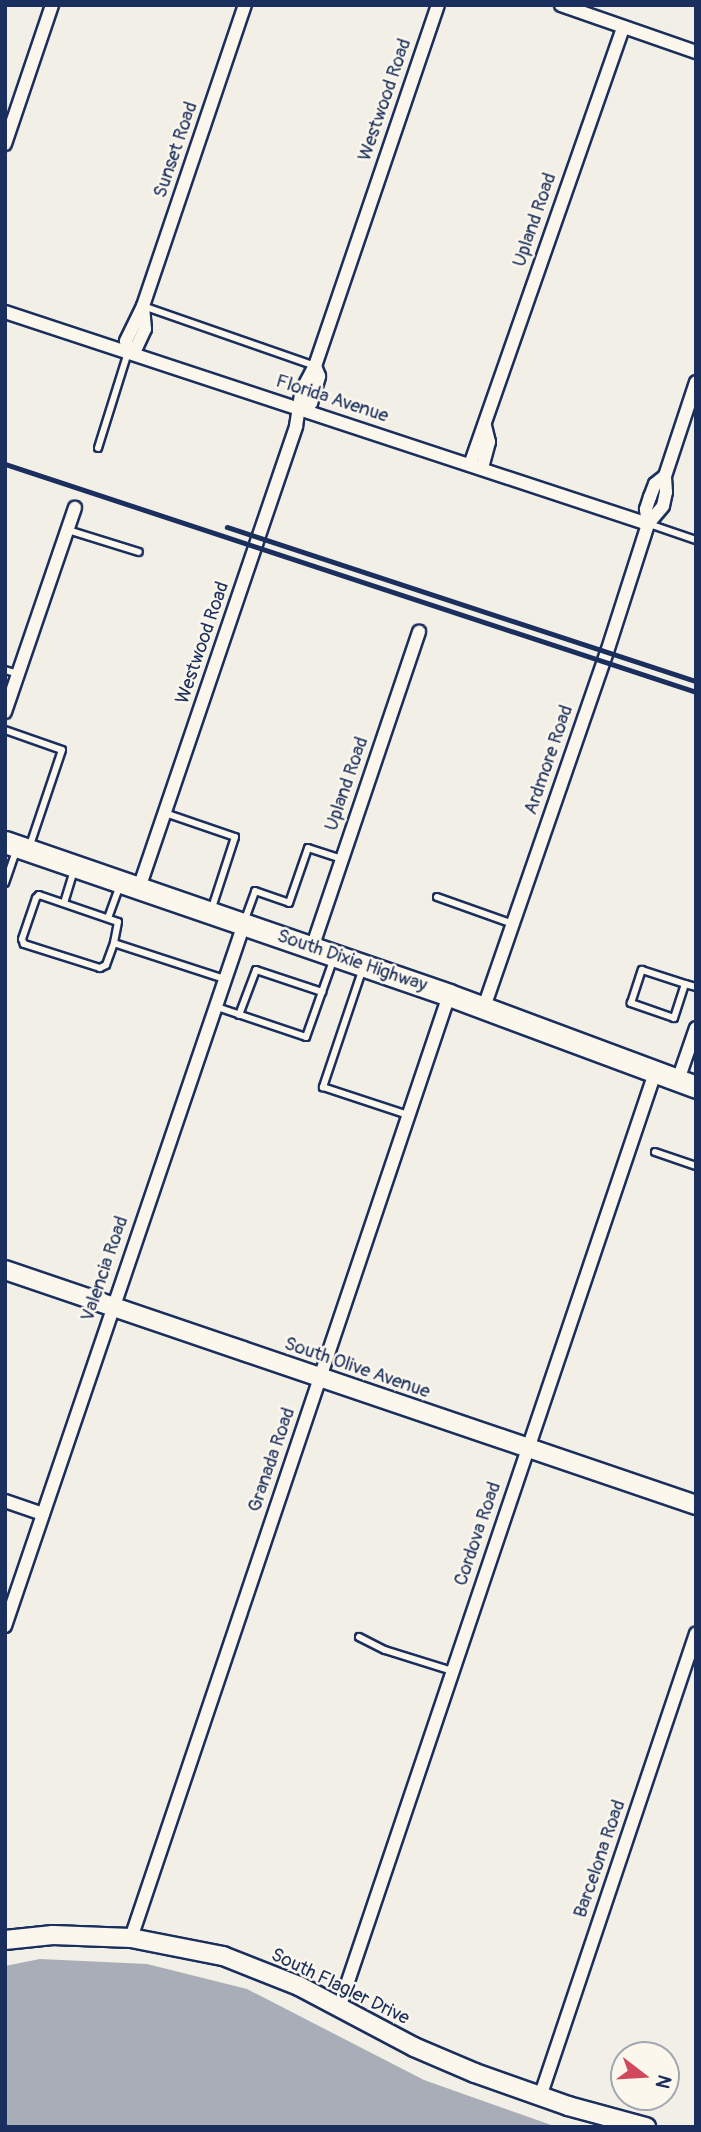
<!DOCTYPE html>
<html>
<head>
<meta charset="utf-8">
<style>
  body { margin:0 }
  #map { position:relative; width:701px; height:2132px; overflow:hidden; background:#f2efe6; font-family:Pangolin,sans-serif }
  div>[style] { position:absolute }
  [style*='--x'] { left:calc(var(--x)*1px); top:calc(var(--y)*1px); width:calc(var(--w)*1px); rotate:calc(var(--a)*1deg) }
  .water>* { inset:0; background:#a9adb7 }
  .roads { filter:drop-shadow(2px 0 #1b2f5e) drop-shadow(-2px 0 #1b2f5e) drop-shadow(0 2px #1b2f5e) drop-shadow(0 -2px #1b2f5e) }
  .lane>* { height:6px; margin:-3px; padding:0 3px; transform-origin:3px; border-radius:3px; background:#fbf7ec }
  .street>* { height:12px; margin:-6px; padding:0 6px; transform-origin:6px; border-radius:6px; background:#fbf7ec }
  .secondary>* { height:18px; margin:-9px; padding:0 9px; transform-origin:9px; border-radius:9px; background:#fbf7ec }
  .primary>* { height:21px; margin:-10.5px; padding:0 10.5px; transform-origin:10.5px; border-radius:10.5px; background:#fbf7ec }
  .rail>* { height:4.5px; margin:-2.25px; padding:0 2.25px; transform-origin:2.25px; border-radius:2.25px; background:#1b2f5e }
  span { translate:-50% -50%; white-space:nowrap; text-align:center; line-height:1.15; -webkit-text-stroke:5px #fbf7ec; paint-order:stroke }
  .street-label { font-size:19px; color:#1b2f5e }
  .frame { position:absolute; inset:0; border:7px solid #1b2f5e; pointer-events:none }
  .north { position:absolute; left:610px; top:2041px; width:70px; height:70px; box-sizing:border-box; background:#fbf7ec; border:2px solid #a1a7b3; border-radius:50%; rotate:107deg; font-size:19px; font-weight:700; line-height:28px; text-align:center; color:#1b2f5e }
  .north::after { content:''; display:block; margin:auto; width:24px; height:32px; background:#d1495b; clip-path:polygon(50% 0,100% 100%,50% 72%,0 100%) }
</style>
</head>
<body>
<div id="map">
  <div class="water">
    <i style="clip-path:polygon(40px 1959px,147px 1964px,247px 1989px,424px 2080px,557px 2127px,5px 2127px,5px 1966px)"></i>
  </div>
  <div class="roads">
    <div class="lane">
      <i style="--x:143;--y:306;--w:182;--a:19.2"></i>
      <i style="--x:98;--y:448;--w:101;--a:-72.6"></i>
      <i style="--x:649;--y:524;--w:50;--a:18.8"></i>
      <i style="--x:68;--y:530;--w:74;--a:17.2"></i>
      <i style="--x:5;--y:670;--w:14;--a:17"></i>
      <i style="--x:5;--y:730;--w:60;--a:19.3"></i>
      <i style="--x:62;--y:750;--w:103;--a:108.6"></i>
      <i style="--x:165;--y:813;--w:74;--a:18.9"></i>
      <i style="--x:235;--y:837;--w:78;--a:108"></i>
      <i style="--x:5;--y:883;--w:36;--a:-71"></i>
      <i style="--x:437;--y:897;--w:81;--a:19.6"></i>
      <i style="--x:64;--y:903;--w:37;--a:-73"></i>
      <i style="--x:108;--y:918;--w:33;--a:-70"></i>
      <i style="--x:244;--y:922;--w:33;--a:-70"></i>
      <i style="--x:255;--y:891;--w:36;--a:19"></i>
      <i style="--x:289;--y:903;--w:58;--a:-70.9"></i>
      <i style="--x:308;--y:848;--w:36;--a:18"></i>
      <i style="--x:114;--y:943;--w:23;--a:110"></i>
      <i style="--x:106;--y:965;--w:7;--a:153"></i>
      <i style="--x:100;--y:968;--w:80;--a:-162.5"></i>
      <i style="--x:24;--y:944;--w:5;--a:-112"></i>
      <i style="--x:22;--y:939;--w:43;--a:-71.1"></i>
      <i style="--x:36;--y:898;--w:4;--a:-45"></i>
      <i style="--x:39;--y:895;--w:83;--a:18.9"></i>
      <i style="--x:118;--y:922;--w:21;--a:101"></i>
      <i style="--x:114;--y:943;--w:116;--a:18.1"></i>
      <i style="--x:363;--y:968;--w:126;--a:108.6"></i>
      <i style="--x:323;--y:1087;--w:89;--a:18.2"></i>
      <i style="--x:685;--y:984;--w:36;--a:108"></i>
      <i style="--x:674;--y:1018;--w:46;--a:-160.8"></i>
      <i style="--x:631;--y:1003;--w:35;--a:-72"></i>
      <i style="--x:642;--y:970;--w:45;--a:18"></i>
      <i style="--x:685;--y:984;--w:11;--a:15"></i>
      <i style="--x:217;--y:1007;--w:94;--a:18.6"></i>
      <i style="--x:306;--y:1037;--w:84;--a:-70.5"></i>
      <i style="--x:239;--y:1015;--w:48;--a:-69.3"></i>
      <i style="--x:256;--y:970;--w:70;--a:18.4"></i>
      <i style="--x:655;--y:1152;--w:43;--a:18.9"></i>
      <i style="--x:359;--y:1637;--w:29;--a:27"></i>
      <i style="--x:385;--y:1650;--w:70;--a:17.4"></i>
    </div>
    <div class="street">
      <i style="--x:561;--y:5;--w:143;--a:19.2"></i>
      <i style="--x:5;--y:144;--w:147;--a:-71.3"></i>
      <i style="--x:143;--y:306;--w:23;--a:85"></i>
      <i style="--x:145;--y:329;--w:23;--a:115"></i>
      <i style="--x:135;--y:350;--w:7;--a:164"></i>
      <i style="--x:128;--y:352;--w:11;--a:-100"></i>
      <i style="--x:126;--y:341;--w:39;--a:-64"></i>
      <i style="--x:143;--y:306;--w:318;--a:-71.3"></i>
      <i style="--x:5;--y:312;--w:677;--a:18.25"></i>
      <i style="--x:301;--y:409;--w:12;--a:-31"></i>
      <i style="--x:311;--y:403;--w:28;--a:-73"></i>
      <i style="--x:319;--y:376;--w:11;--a:-112"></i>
      <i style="--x:470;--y:465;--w:464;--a:-70.7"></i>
      <i style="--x:482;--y:468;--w:27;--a:-75"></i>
      <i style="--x:489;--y:442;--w:16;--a:-104"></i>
      <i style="--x:648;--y:524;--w:23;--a:-50"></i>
      <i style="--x:663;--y:506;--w:14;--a:-78"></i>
      <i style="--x:666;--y:492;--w:16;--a:-94"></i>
      <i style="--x:665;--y:476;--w:99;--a:-71.7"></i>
      <i style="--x:5;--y:712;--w:216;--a:-71.1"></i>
      <i style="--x:139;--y:888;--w:488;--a:-71.2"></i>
      <i style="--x:296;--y:426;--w:36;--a:-81"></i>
      <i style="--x:302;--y:390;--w:27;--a:-62"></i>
      <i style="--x:315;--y:366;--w:381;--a:-71.2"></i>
      <i style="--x:312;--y:948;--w:334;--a:-71.3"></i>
      <i style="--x:484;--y:1007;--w:376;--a:-70.9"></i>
      <i style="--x:607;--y:652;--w:134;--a:-72.2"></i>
      <i style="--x:648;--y:524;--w:15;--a:-98"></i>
      <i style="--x:646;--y:509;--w:13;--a:-72"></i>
      <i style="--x:650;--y:497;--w:14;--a:-69"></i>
      <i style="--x:655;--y:484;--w:13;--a:-39"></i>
      <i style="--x:678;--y:1080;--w:55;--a:-70.9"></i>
      <i style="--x:5;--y:1501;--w:40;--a:18.9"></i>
      <i style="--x:5;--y:1626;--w:742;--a:-71.2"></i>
      <i style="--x:131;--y:1938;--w:995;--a:-71.36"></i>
      <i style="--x:339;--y:2008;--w:987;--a:-71.33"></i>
      <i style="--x:540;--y:2097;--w:489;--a:-71.4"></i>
    </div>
    <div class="secondary">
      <i style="--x:5;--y:1270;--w:730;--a:18.78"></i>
      <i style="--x:5;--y:1940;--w:48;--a:-5.9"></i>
      <i style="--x:53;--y:1935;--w:78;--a:2.2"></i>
      <i style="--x:131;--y:1938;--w:94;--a:11.1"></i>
      <i style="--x:223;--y:1956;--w:82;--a:21.5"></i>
      <i style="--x:299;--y:1986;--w:130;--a:27.9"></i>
      <i style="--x:414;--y:2047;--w:66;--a:23.1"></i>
      <i style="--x:475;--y:2073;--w:99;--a:19.5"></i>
      <i style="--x:568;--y:2106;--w:81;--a:15.1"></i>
    </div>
    <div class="primary">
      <i style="--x:5;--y:842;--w:470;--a:19"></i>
      <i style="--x:449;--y:995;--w:264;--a:20.4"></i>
    </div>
  </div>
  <div class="rail">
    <i style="--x:5;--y:464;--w:728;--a:18.26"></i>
    <i style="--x:227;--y:527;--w:494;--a:18.2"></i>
  </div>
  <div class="street-label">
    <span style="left:385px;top:100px;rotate:-71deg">Westwood Road</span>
    <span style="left:176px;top:150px;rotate:-71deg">Sunset Road</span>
    <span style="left:535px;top:220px;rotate:-71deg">Upland Road</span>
    <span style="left:332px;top:399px;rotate:18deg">Florida Avenue</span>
    <span style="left:203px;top:643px;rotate:-71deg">Westwood Road</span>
    <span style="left:549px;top:760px;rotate:-71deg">Ardmore Road</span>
    <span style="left:347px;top:784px;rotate:-71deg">Upland Road</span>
    <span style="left:352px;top:961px;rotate:19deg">South Dixie Highway</span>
    <span style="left:105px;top:1269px;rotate:-71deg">Valencia Road</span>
    <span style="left:357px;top:1368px;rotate:19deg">South Olive Avenue</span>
    <span style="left:272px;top:1460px;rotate:-71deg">Granada Road</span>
    <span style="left:478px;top:1534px;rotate:-71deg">Cordova Road</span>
    <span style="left:600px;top:1859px;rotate:-71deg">Barcelona Road</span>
    <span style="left:340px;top:1987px;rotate:26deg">South Flagler Drive</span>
  </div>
  <div class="frame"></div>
  <div class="north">N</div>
</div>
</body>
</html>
